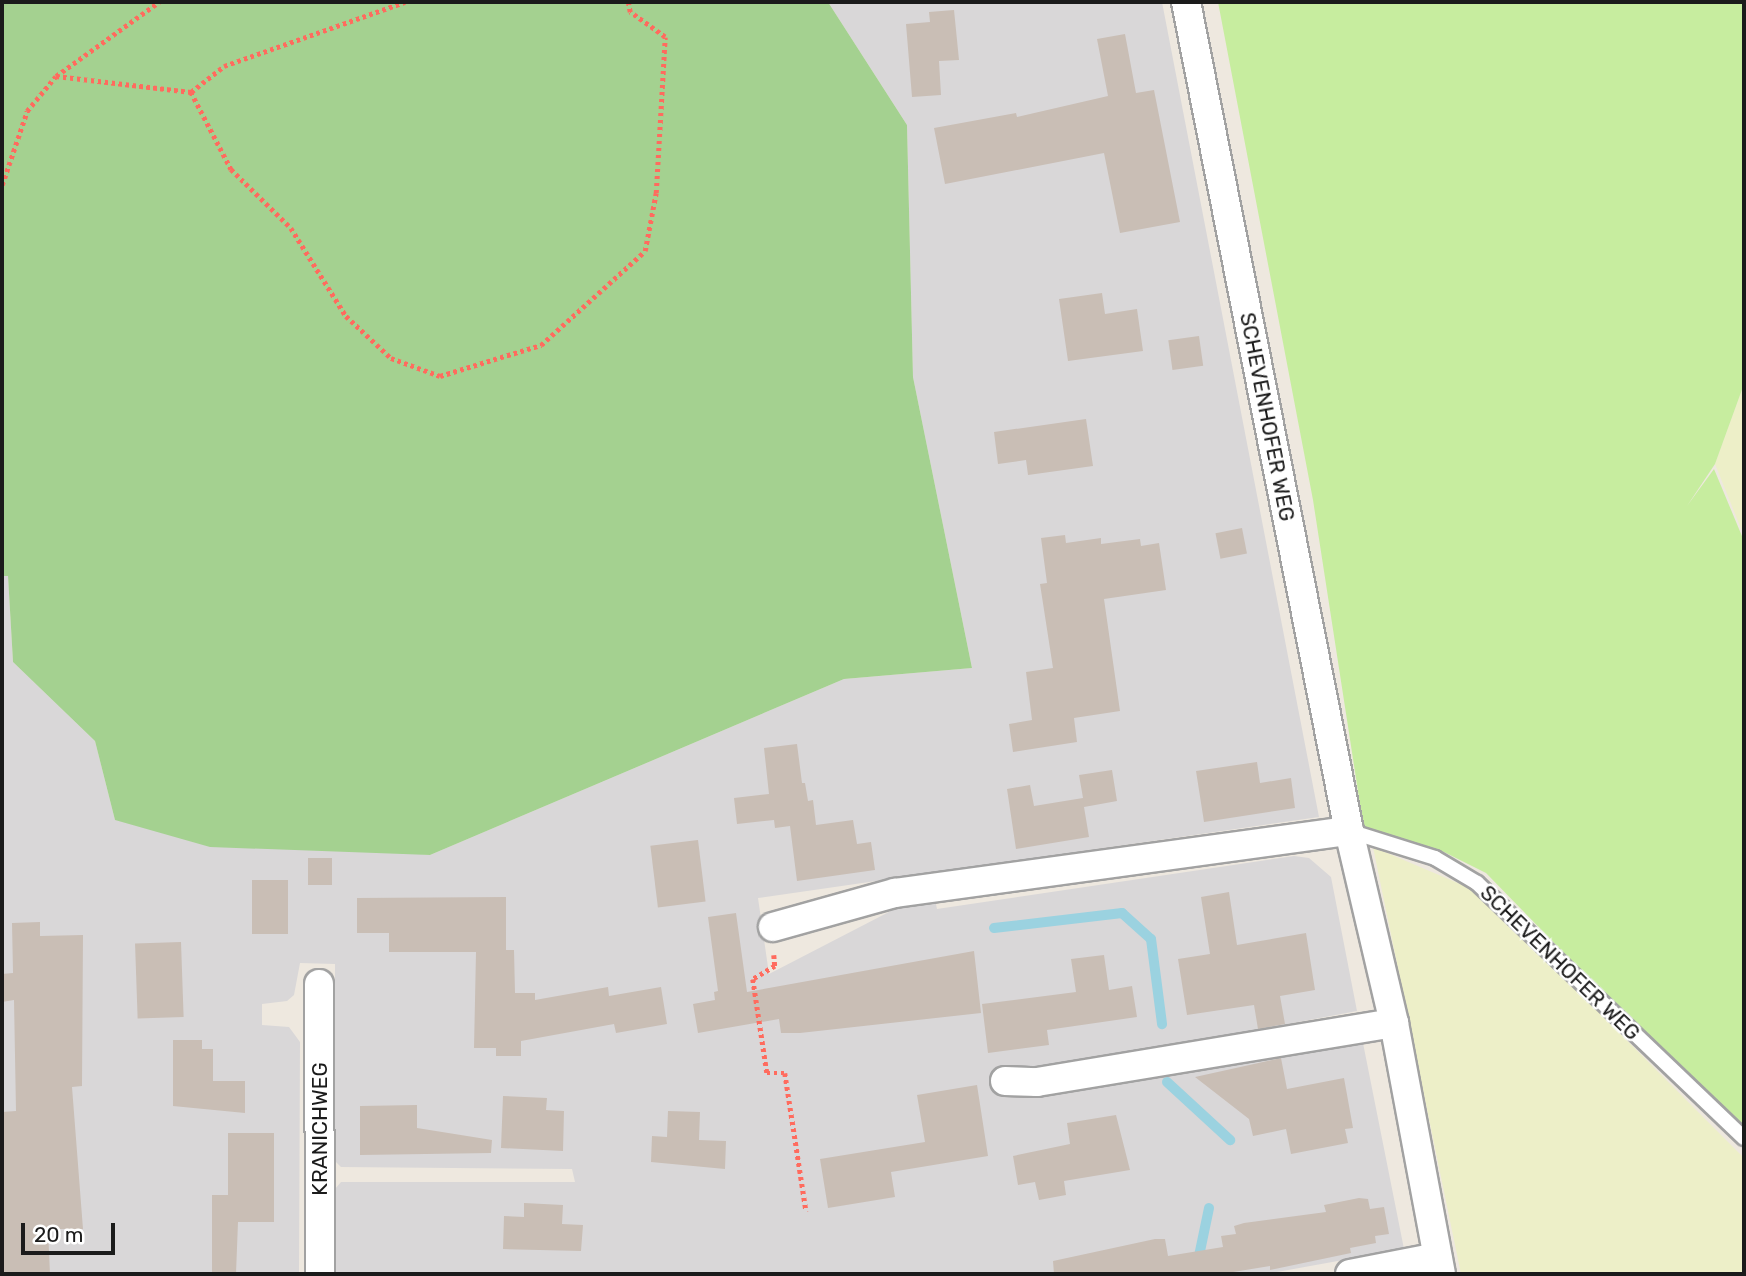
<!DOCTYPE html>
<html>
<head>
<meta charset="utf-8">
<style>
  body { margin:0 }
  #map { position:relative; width:1746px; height:1276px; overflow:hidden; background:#eee8df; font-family:Rubik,sans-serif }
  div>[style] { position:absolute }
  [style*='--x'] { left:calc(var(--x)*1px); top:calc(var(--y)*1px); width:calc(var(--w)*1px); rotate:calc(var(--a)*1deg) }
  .residential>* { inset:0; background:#d9d7d8 }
  .farmland>* { inset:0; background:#edefc8 }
  .grass>* { inset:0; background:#c7ed9f }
  .forest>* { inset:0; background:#a4d190 }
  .stream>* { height:10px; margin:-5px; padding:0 5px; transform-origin:5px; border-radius:5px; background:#9bd2e0 }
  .building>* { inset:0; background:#c9beb5; transform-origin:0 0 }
  .path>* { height:4.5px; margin-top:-2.25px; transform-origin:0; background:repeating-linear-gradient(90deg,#ff6b5e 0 3.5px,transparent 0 7px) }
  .roads { filter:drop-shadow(2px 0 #a2a2a2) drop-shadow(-2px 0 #a2a2a2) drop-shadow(0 2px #a2a2a2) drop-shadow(0 -2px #a2a2a2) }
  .lane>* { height:14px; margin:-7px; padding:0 7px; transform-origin:7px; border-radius:7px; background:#fff }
  .street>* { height:28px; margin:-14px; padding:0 14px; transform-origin:14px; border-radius:14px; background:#fff }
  span { translate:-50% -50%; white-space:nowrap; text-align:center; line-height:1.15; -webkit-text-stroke:5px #fff; paint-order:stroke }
  .street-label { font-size:21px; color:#1b1b1b }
  .frame { position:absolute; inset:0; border:4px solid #1b1b1b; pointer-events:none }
  .scale { position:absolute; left:21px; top:1223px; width:94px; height:32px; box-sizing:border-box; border:4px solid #1b1b1b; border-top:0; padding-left:9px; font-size:21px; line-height:24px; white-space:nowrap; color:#1b1b1b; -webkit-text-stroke:5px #fff; paint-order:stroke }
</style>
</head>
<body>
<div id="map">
  <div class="residential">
    <i style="clip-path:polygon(828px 2px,1162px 2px,1319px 817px,758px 898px,769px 974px,914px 899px,934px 895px,937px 909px,1294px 856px,1309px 858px,1331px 877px,1357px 1011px,1054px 1068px,1018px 1090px,1360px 1028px,1404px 1249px,1266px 1274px,335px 1274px,335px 1189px,341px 1182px,575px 1182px,572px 1169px,341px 1167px,335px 1161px,335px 964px,300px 963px,294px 995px,287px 1001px,262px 1004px,262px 1025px,289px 1027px,300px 1042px,299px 1274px,2px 1274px,2px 576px,8px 576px,13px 662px,95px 741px,115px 820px,430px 855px,844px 679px,972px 668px,913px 377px,907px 125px)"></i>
  </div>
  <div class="farmland">
    <i style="clip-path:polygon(1744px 384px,1744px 536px,1715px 464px)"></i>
    <i style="clip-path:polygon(1373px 847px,1479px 892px,1744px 1158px,1744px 1274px,1461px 1274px)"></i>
  </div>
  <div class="grass">
    <i style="clip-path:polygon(1218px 2px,1744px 2px,1744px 384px,1715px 464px,1687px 506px,1714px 469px,1744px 541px,1744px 1129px,1635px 1026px,1486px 873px,1444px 852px,1364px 830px,1313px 500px)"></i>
  </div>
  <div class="forest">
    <i style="clip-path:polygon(2px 2px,828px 2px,907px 125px,913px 377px,972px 668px,844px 679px,430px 855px,210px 847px,115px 820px,95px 741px,13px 662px,8px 576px,2px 576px)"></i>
  </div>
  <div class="stream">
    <i style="--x:994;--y:928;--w:129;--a:-6.7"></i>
    <i style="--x:1122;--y:913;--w:39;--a:42"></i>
    <i style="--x:1151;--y:939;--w:86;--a:82.6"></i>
    <i style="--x:1167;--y:1082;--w:86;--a:42.6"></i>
    <i style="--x:1205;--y:1258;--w:6;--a:-162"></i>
    <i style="--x:1199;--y:1256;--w:49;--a:-78.2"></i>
  </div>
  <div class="building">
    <i style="clip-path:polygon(954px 10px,959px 60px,939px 61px,941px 95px,912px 97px,906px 24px,930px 22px,929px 12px)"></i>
    <i style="clip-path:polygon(1125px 34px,1136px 93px,1154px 90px,1180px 222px,1120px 233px,1104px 153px,945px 184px,934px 128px,1016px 113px,1017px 117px,1108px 96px,1097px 39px)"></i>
    <i style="clip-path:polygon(1102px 293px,1105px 314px,1137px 309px,1143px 351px,1068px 361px,1059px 299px)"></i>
    <i style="left:1199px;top:336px;width:30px;height:31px;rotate:82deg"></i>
    <i style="clip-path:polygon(1086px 419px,1093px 466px,1028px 475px,1026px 460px,998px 464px,994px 432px)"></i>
    <i style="left:1242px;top:528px;width:26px;height:27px;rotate:79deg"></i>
    <i style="clip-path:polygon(1065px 535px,1066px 543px,1101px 538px,1101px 544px,1140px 539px,1141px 546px,1159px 543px,1166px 590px,1104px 599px,1120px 711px,1074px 718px,1077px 742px,1013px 752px,1009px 724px,1032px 720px,1026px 672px,1053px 668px,1040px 584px,1047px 583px,1041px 538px)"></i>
    <i style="clip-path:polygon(797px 744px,802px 783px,805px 783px,808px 801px,813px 800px,816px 825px,853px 820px,857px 844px,871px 842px,875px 870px,797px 881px,790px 826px,775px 828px,774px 820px,737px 824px,734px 798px,769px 794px,764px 748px)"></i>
    <i style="clip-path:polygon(1257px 762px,1260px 783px,1291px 778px,1295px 808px,1204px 822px,1196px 771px)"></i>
    <i style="clip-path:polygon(1112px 770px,1117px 801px,1084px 807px,1089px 837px,1016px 849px,1007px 789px,1030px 785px,1034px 806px,1083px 798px,1079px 775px)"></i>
    <i style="left:698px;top:840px;width:62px;height:48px;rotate:83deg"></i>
    <i style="left:308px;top:858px;width:24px;height:27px"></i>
    <i style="left:288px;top:880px;width:54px;height:36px;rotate:90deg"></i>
    <i style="clip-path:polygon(1229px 892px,1237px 945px,1306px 933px,1315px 990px,1280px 996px,1285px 1024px,1258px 1029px,1254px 1005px,1187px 1015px,1178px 959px,1210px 954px,1201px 897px)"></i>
    <i style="clip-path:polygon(506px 897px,506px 950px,514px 950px,515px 993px,535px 993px,535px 1000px,608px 987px,609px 996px,661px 987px,667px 1024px,616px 1033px,614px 1024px,521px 1041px,521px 1056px,496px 1056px,496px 1048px,474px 1048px,476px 952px,389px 952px,389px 933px,357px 933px,357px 898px)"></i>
    <i style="clip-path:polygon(736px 913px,747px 992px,974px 951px,981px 1013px,800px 1033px,781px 1033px,779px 1019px,698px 1033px,693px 1004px,715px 1000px,714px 992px,718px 991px,708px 917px)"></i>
    <i style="clip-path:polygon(40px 922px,40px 936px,83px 935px,82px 1086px,72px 1087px,83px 1229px,48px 1229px,50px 1274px,2px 1274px,2px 1112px,16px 1111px,14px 1000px,2px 1002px,2px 974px,13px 973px,12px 923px)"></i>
    <i style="left:181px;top:942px;width:75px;height:46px;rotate:88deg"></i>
    <i style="clip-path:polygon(1104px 955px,1109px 990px,1132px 986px,1137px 1017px,1047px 1030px,1049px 1045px,988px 1053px,982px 1004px,1076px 992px,1071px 959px)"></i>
    <i style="clip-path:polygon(173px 1040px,202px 1040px,202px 1049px,213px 1049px,213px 1081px,245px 1081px,245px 1113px,173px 1106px)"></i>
    <i style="clip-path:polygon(1281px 1058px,1287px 1089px,1344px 1078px,1353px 1128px,1345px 1129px,1348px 1143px,1291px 1154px,1286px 1129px,1253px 1136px,1249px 1119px,1195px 1077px)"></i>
    <i style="clip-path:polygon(977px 1085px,988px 1156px,891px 1172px,895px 1197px,828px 1208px,820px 1159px,925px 1142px,917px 1095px)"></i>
    <i style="clip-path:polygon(503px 1096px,547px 1098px,546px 1110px,564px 1111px,563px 1151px,501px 1148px)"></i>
    <i style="clip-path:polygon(417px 1105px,417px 1128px,492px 1140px,491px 1153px,360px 1155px,360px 1106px)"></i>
    <i style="clip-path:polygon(668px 1111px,700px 1112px,699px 1140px,726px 1141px,725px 1169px,651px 1162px,652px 1136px,667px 1137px)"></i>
    <i style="clip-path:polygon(1116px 1115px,1130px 1170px,1064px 1181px,1066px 1195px,1039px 1200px,1035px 1182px,1018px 1185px,1013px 1156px,1070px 1144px,1067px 1123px)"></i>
    <i style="clip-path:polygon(228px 1133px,274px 1133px,274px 1222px,238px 1222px,236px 1274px,212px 1274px,212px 1195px,228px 1195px)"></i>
    <i style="clip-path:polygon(1359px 1198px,1368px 1199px,1370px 1209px,1384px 1207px,1389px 1234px,1375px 1236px,1376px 1243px,1350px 1248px,1351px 1253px,1270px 1270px,1270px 1266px,1221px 1274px,1054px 1274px,1053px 1261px,1155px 1239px,1165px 1239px,1168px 1256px,1223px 1247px,1221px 1236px,1236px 1234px,1234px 1226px,1244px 1223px,1326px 1212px,1324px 1205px)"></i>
    <i style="clip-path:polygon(524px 1203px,563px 1205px,562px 1224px,583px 1225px,581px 1251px,503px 1249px,504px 1216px,524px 1217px)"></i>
  </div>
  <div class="path">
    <i style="--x:56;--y:76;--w:136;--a:6.8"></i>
    <i style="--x:191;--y:92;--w:87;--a:62.5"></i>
    <i style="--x:231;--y:169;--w:84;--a:44.5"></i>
    <i style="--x:291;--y:228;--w:104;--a:58"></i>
    <i style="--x:346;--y:316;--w:62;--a:43"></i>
    <i style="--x:391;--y:358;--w:52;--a:20.2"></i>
    <i style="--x:440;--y:376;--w:106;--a:-17.1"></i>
    <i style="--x:541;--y:345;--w:140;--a:-42.1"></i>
    <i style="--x:645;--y:251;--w:59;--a:-79.3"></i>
    <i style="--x:656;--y:193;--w:156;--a:-86.7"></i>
    <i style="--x:665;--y:37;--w:43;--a:-144.5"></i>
    <i style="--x:630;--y:12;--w:10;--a:-101"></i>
    <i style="--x:191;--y:92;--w:42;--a:-38.2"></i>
    <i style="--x:224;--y:66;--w:192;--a:-19.5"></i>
    <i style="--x:2;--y:185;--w:78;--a:-71.3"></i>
    <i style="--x:27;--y:111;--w:45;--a:-50.4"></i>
    <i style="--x:56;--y:76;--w:127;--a:-35.7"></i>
    <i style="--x:774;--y:955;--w:11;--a:85"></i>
    <i style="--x:775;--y:966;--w:26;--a:149"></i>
    <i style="--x:753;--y:979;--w:95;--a:81.5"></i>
    <i style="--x:767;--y:1073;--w:18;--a:0"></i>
    <i style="--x:785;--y:1073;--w:140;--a:81.3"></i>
  </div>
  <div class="roads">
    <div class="lane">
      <i style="--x:1349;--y:831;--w:90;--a:17.4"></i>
      <i style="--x:1435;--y:858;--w:49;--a:30.8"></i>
      <i style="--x:1477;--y:883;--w:369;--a:43.7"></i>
    </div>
    <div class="street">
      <i style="--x:1186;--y:2;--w:845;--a:78.88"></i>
      <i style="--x:1349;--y:831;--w:197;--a:76.8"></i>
      <i style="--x:1394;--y:1023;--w:255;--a:79.4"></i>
      <i style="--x:773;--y:927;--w:127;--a:-15.6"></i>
      <i style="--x:895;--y:893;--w:458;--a:-7.8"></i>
      <i style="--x:319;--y:984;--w:290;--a:89.8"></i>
      <i style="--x:1005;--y:1081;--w:32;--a:2"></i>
      <i style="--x:1037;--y:1082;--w:362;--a:-9.4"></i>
      <i style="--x:1350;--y:1274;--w:89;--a:-11.1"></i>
    </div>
  </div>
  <div class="street-label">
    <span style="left:1267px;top:417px;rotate:79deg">SCHEVENHOFER WEG</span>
    <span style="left:1560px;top:963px;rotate:44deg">SCHEVENHOFER WEG</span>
    <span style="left:320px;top:1129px;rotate:-90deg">KRANICHWEG</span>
  </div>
  <div class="frame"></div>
  <div class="scale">20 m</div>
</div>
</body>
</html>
